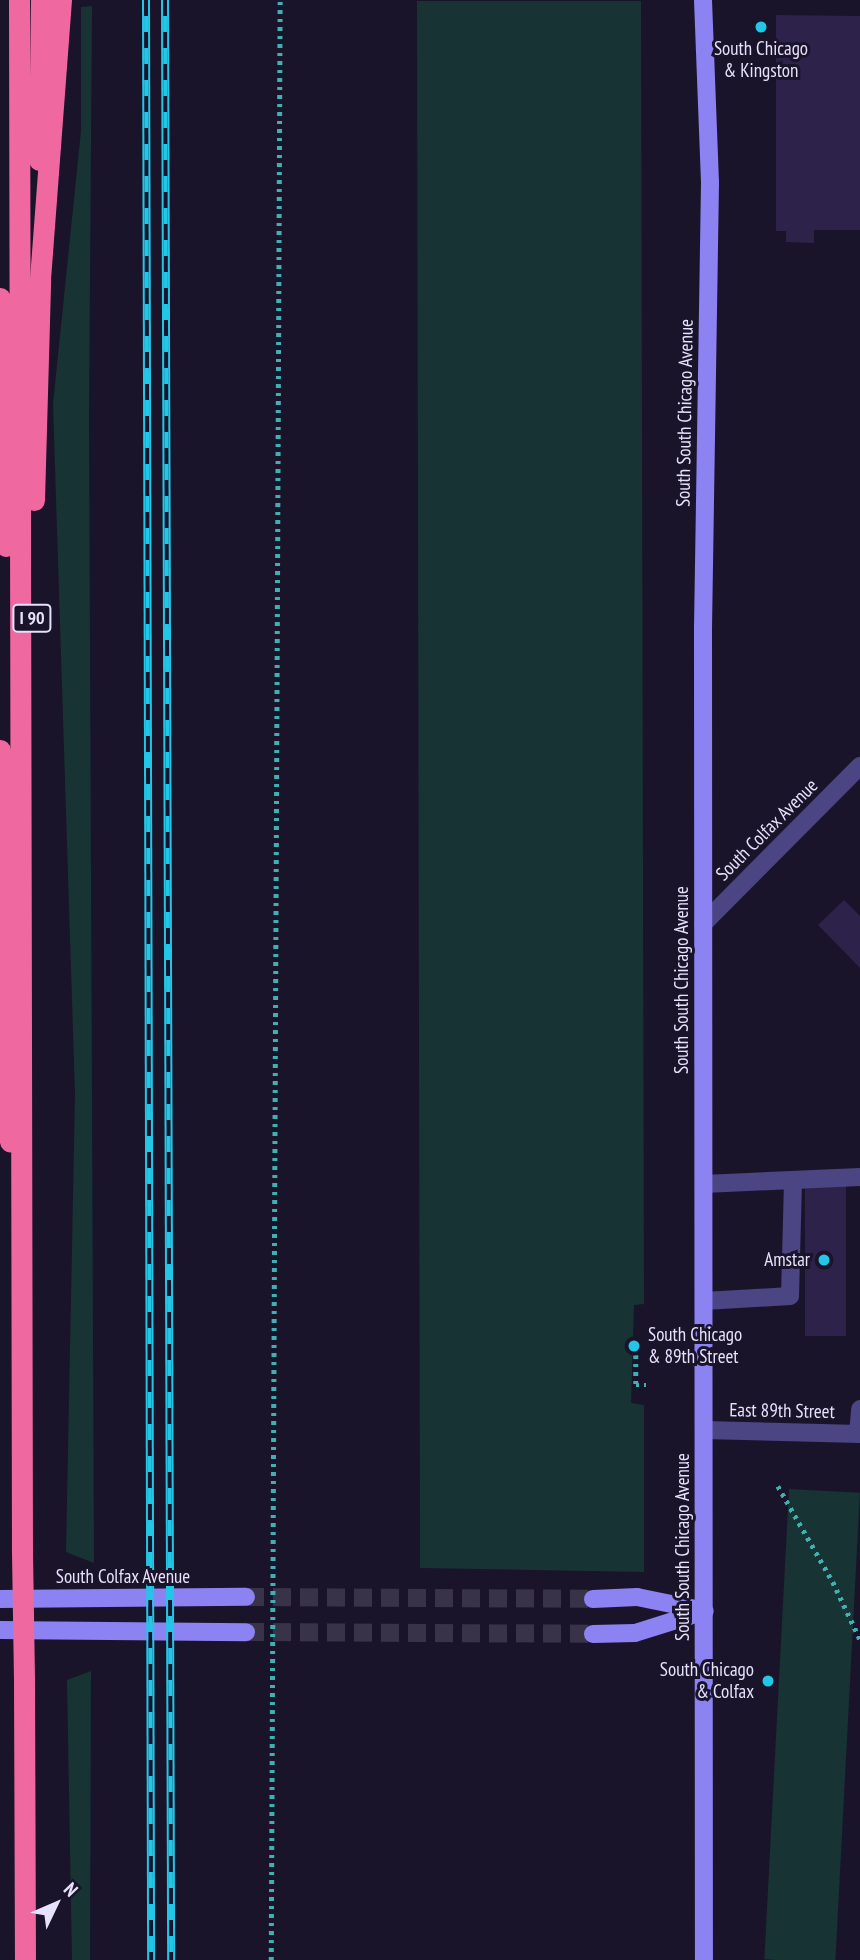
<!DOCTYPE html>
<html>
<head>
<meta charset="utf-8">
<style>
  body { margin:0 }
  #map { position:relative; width:860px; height:1960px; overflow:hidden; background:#1a142a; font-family:"PT Sans Narrow",sans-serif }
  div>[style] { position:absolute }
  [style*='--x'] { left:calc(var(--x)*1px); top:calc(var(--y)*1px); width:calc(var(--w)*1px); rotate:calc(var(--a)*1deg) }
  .green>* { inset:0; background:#183334; transform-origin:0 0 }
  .building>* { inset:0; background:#2d2249; transform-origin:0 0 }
  .secondary-tunnel>* { height:18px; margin-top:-9px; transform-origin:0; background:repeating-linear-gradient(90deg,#39334a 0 18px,transparent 0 27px) }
  .path>* { height:4.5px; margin-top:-2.25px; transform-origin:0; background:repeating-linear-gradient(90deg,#3fb1b2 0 3.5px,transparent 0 8.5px) }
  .lane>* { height:18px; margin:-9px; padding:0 9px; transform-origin:9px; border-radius:9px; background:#4b4584 }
  .street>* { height:18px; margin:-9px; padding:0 9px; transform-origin:9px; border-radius:9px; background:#4b4584 }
  .secondary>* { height:18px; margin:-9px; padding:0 9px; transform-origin:9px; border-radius:9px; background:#8c82f2 }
  .highway>* { height:21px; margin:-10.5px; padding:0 10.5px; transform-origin:10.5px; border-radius:10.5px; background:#ef69a0 }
  .rail>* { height:8px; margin-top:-4px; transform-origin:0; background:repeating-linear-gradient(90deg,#1a142a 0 16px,#22c6e7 0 32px); box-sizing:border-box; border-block:2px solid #22c6e7 }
  .highway-bridge>* { height:21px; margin:-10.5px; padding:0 10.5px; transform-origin:10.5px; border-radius:10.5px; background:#ef69a0 }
  .dots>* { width:19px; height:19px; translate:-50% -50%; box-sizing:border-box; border:4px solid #1a142a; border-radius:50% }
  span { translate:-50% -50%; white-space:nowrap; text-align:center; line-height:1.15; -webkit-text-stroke:6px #1a142a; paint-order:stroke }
  .shield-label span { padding:2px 5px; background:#1a142a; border:2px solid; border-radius:5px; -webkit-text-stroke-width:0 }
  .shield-label { font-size:18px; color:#e6e1fc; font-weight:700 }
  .poi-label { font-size:19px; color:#e6e1fc }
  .right { translate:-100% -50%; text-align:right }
  .left { translate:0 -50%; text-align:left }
  .street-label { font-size:19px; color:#e6e1fc }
  .north { position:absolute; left:21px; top:1869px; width:70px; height:70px; -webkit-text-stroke:5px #1a142a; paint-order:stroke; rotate:46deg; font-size:19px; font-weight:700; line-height:28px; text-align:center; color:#e6e1fc }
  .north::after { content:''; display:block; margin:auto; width:24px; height:32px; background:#e6e1fc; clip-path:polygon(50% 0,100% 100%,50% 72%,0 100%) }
</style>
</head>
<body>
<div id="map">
  <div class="green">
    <i style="clip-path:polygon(417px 1px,641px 1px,644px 1304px,634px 1305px,631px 1403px,644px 1405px,644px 1572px,420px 1568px)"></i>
    <i style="clip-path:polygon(92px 6px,89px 417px,94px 1563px,66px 1552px,75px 1094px,53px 404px,81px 131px,81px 7px)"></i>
    <i style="left:789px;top:1489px;width:71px;height:471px;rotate:3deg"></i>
    <i style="clip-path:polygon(91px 1671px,90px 1960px,72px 1960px,67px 1680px)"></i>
  </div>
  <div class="building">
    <i style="clip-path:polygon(776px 15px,860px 16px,860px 230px,814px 230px,814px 243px,786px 242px,786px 231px,776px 231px)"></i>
    <i style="clip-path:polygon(844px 900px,860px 916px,860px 968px,818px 925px)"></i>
    <i style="left:805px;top:1184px;width:41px;height:152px"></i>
  </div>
  <div class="secondary-tunnel">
    <i style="--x:246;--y:1597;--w:347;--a:0.3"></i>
    <i style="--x:246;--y:1632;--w:347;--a:0.3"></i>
  </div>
  <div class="path">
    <i style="--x:636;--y:1355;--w:30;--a:90"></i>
    <i style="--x:636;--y:1385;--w:10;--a:0"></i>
    <i style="--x:778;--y:1486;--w:111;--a:60.2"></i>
    <i style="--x:833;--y:1582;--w:63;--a:64.7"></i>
    <i style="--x:271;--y:1960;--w:1960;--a:-89.74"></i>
  </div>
  <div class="lane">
    <i style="--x:704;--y:1184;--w:156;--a:-2.6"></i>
    <i style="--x:704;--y:1301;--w:86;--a:-3.3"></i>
    <i style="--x:790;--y:1296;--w:116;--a:-88.5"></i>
    <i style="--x:858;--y:1434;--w:25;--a:-85"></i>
  </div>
  <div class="street">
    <i style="--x:703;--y:924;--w:223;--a:-45.2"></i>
    <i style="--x:704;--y:1430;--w:156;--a:1.5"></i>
  </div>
  <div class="secondary">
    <i style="--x:703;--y:0;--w:183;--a:87.8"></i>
    <i style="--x:710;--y:183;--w:445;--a:90.9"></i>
    <i style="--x:703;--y:628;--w:1332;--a:89.96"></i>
    <i style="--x:0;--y:1599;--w:246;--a:-0.5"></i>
    <i style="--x:593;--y:1599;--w:44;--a:-2.6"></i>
    <i style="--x:637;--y:1597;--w:65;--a:11.5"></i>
    <i style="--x:0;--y:1630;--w:246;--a:0.5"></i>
    <i style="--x:593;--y:1634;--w:42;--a:-1.4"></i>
    <i style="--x:635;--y:1633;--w:73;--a:-17.4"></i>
  </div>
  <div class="highway">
    <i style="--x:19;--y:0;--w:1552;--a:89.89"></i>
    <i style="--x:39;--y:160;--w:160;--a:-89.3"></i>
    <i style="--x:0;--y:298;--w:248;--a:88.6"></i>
    <i style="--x:34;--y:500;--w:221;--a:-88.4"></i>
    <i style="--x:40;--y:279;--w:280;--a:-85.7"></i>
    <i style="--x:0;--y:750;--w:160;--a:87.5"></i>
    <i style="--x:0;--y:900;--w:122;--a:86.2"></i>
    <i style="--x:2;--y:1009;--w:72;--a:85.2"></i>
    <i style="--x:1;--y:1069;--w:73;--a:82.9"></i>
    <i style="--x:24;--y:1679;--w:281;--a:89.8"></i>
  </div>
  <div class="rail">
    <i style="--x:146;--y:0;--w:1960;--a:89.85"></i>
    <i style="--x:165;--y:0;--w:1960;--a:89.82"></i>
  </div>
  <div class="highway-bridge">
    <i style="--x:22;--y:1552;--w:127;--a:89.1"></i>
  </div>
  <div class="dots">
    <i style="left:761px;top:27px;background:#22c6e7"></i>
    <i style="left:824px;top:1260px;background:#22c6e7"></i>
    <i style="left:634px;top:1346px;background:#22c6e7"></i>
    <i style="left:768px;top:1681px;background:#22c6e7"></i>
  </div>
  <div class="shield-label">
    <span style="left:32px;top:618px">I 90</span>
  </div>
  <div class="poi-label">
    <span style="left:761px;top:60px">South Chicago<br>&amp; Kingston</span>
    <span class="right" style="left:810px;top:1260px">Amstar</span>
    <span class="left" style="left:648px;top:1346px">South Chicago<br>&amp; 89th Street</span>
    <span class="right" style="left:754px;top:1681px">South Chicago<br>&amp; Colfax</span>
  </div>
  <div class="street-label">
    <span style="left:685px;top:413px;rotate:-89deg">South South Chicago Avenue</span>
    <span style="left:767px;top:830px;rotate:-45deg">South Colfax Avenue</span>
    <span style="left:682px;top:980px;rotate:-90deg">South South Chicago Avenue</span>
    <span style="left:782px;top:1411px;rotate:1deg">East 89th Street</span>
    <span style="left:683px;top:1547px;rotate:-90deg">South South Chicago Avenue</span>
    <span style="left:123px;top:1577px">South Colfax Avenue</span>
  </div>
  <div class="north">N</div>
</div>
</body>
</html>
